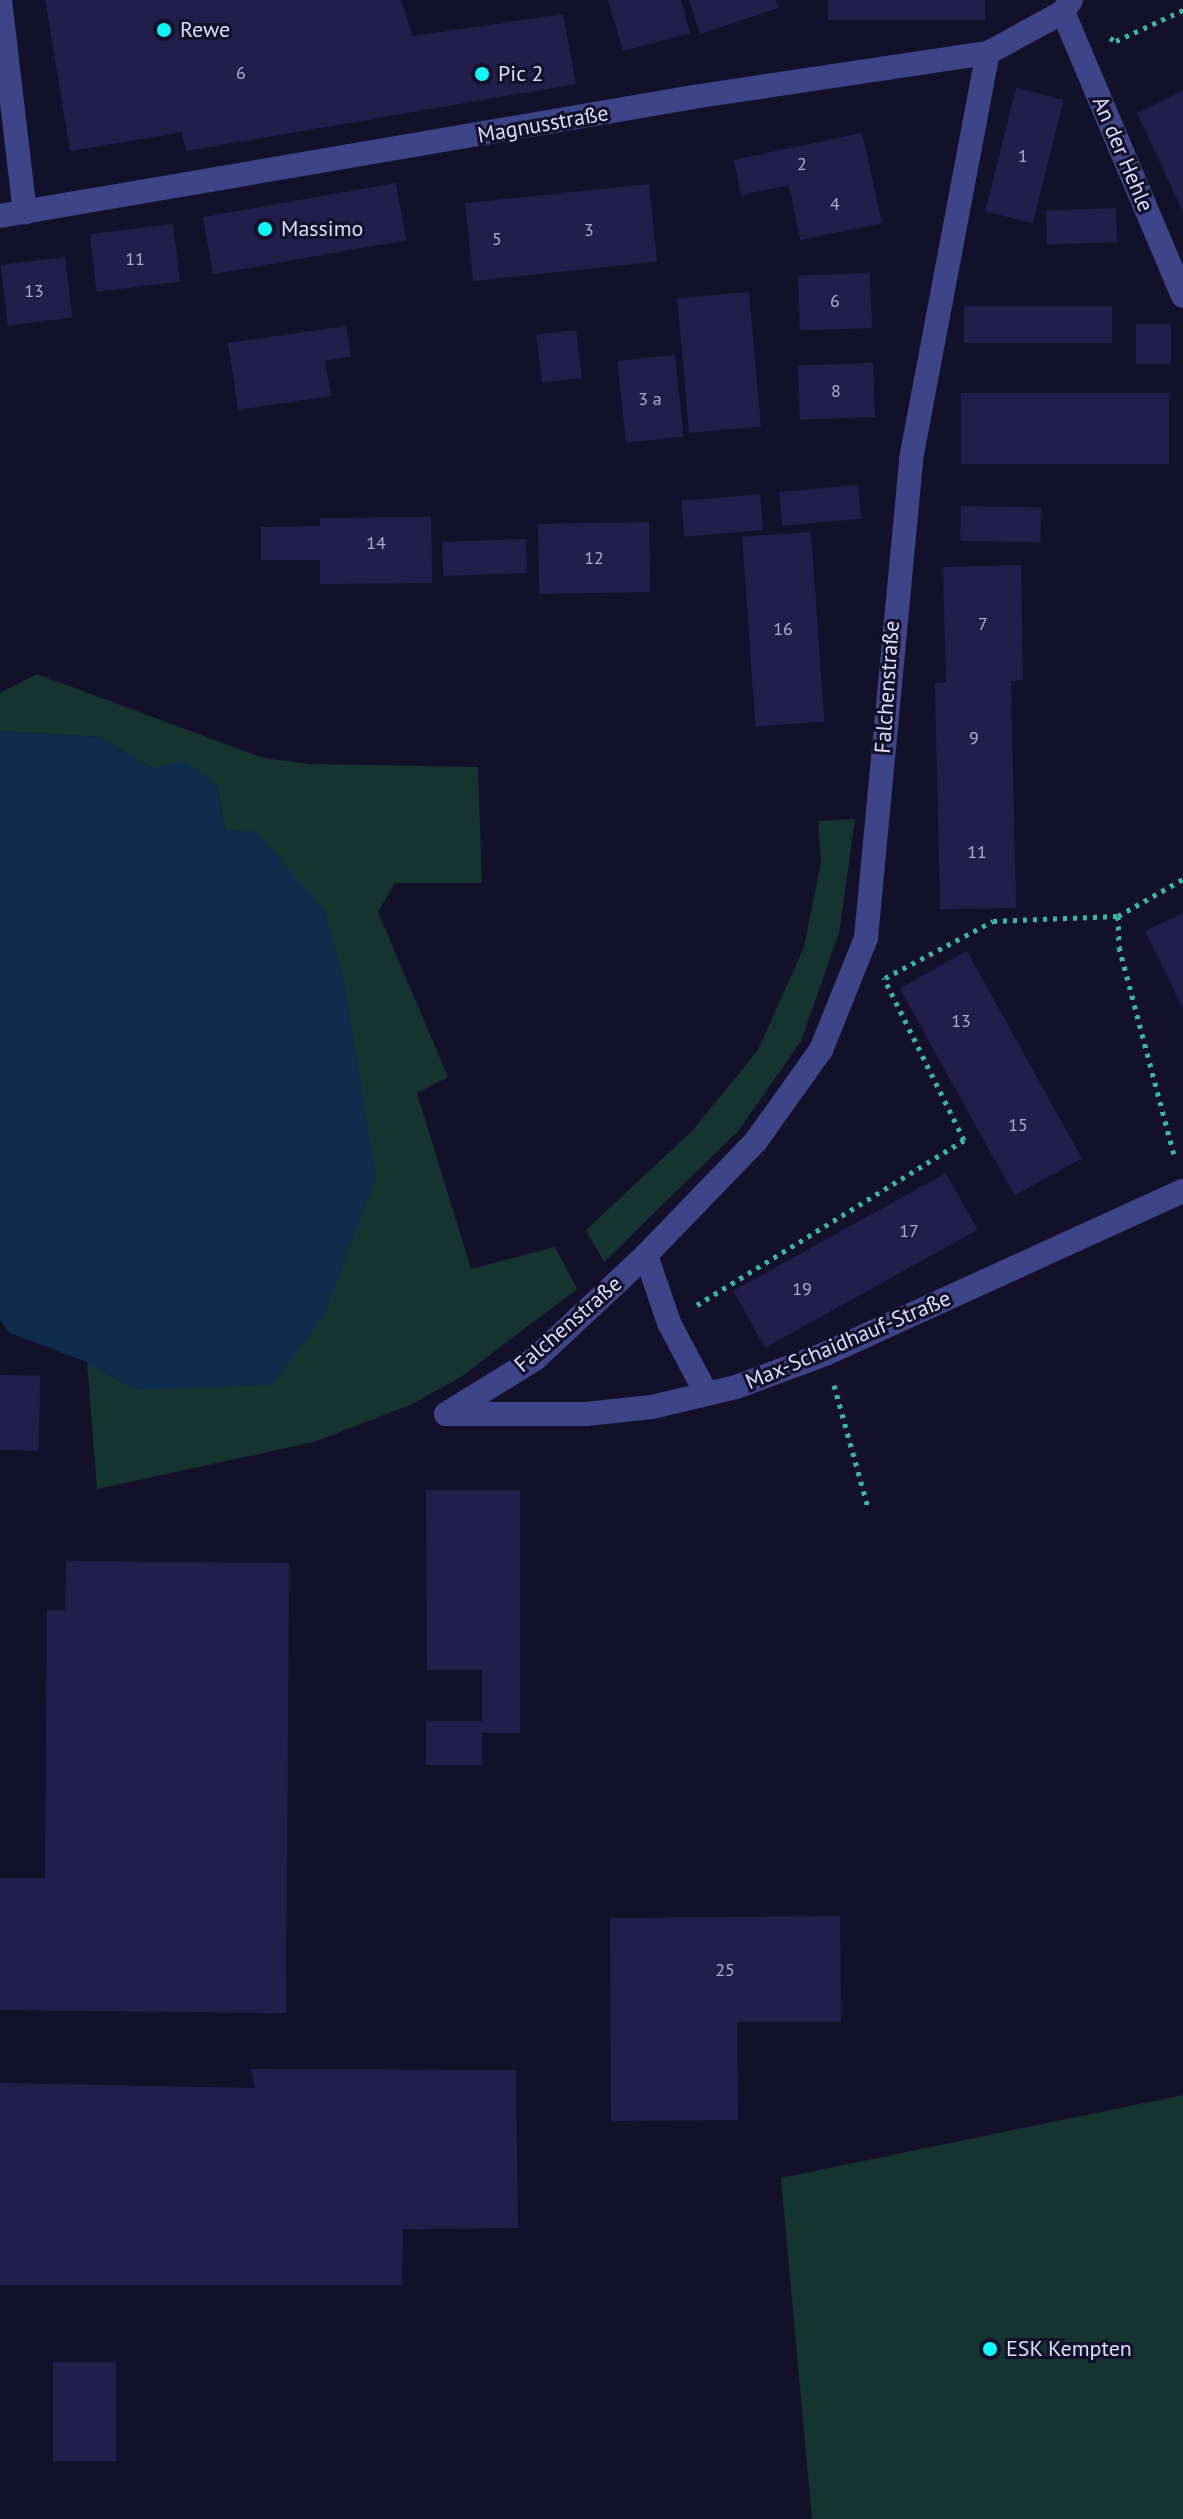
<!DOCTYPE html>
<html>
<head>
<meta charset="utf-8">
<style>
  body { margin:0 }
  #map { position:relative; width:1183px; height:2519px; overflow:hidden; background:#13112a; font-family:"PT Sans",sans-serif }
  div>[style] { position:absolute }
  [style*='--x'] { left:calc(var(--x)*1px); top:calc(var(--y)*1px); width:calc(var(--w)*1px); rotate:calc(var(--a)*1deg) }
  .green>* { inset:0; background:#15342f }
  .water>* { inset:0; background:#0e2c4c }
  .building>* { inset:0; background:#221e4b; transform-origin:0 0 }
  .path>* { height:5px; margin-top:-2.5px; transform-origin:0; background:repeating-linear-gradient(90deg,#34baa2 0 4px,transparent 0 10px) }
  .minor>* { height:24px; margin:-12px; padding:0 12px; transform-origin:12px; border-radius:12px; background:#3e4488 }
  .dots>* { width:22px; height:22px; translate:-50% -50%; box-sizing:border-box; border:4px solid #13112a; border-radius:50% }
  span { translate:-50% -50%; white-space:nowrap; text-align:center; line-height:1.15; -webkit-text-stroke:6px #13112a; paint-order:stroke }
  .number-label { font-size:18px; color:#aeacd1 }
  .number-label span { -webkit-text-stroke-width:0 }
  .poi-label { font-size:22px; color:#dcdcfe }
  .left { translate:0 -50%; text-align:left }
  .street-label { font-size:22px; color:#dcdcfe }
</style>
</head>
<body>
<div id="map">
  <div class="green">
    <i style="clip-path:polygon(37px 674px,263px 758px,310px 764px,478px 767px,482px 883px,395px 883px,378px 912px,448px 1077px,417px 1093px,471px 1269px,555px 1247px,577px 1289px,461px 1377px,410px 1405px,314px 1442px,97px 1489px,87px 1362px,136px 1390px,376px 1177px,325px 911px,293px 878px,225px 830px,217px 785px,153px 768px,99px 737px,0 731px,0 693px)"></i>
    <i style="clip-path:polygon(855px 819px,839px 933px,801px 1041px,739px 1130px,604px 1262px,586px 1230px,693px 1130px,758px 1050px,804px 947px,821px 863px,818px 821px)"></i>
    <i style="clip-path:polygon(1183px 2095px,1183px 2519px,812px 2519px,781px 2178px)"></i>
  </div>
  <div class="water">
    <i style="clip-path:polygon(0 731px,99px 737px,153px 768px,185px 761px,217px 785px,225px 830px,256px 831px,325px 911px,344px 980px,376px 1177px,324px 1316px,272px 1385px,136px 1390px,87px 1362px,10px 1333px,0 1320px)"></i>
  </div>
  <div class="building">
    <i style="clip-path:polygon(45px 0,401px 0,413px 36px,563px 14px,576px 84px,186px 151px,182px 132px,70px 151px)"></i>
    <i style="clip-path:polygon(608px 0,681px 0,690px 33px,623px 51px)"></i>
    <i style="clip-path:polygon(689px 0,776px 0,779px 8px,700px 34px)"></i>
    <i style="left:828px;top:0;width:157px;height:20px"></i>
    <i style="left:1016px;top:88px;width:49px;height:127px;rotate:14deg"></i>
    <i style="clip-path:polygon(1183px 90px,1183px 212px,1137px 113px)"></i>
    <i style="clip-path:polygon(862px 133px,882px 223px,800px 240px,789px 185px,741px 195px,734px 160px)"></i>
    <i style="left:396px;top:183px;width:58px;height:196px;rotate:80deg"></i>
    <i style="left:649px;top:184px;width:78px;height:185px;rotate:84deg"></i>
    <i style="left:1116px;top:208px;width:34px;height:70px;rotate:88deg"></i>
    <i style="left:173px;top:224px;width:58px;height:84px;rotate:83deg"></i>
    <i style="left:65px;top:257px;width:61px;height:65px;rotate:83deg"></i>
    <i style="left:870px;top:273px;width:55px;height:72px;rotate:88deg"></i>
    <i style="left:749px;top:292px;width:135px;height:72px;rotate:85deg"></i>
    <i style="left:964px;top:306px;width:148px;height:37px"></i>
    <i style="left:1136px;top:324px;width:35px;height:40px"></i>
    <i style="clip-path:polygon(346px 326px,351px 356px,325px 361px,331px 396px,238px 410px,228px 343px)"></i>
    <i style="left:576px;top:330px;width:48px;height:40px;rotate:83deg"></i>
    <i style="left:675px;top:355px;width:82px;height:58px;rotate:84deg"></i>
    <i style="left:873px;top:363px;width:54px;height:75px;rotate:88deg"></i>
    <i style="left:961px;top:393px;width:208px;height:71px"></i>
    <i style="left:858px;top:485px;width:34px;height:79px;rotate:85deg"></i>
    <i style="left:760px;top:494px;width:36px;height:79px;rotate:85deg"></i>
    <i style="left:961px;top:506px;width:80px;height:35px;rotate:1deg"></i>
    <i style="clip-path:polygon(431px 517px,432px 583px,320px 584px,320px 560px,261px 560px,261px 527px,320px 526px,320px 518px)"></i>
    <i style="left:649px;top:522px;width:70px;height:111px;rotate:89deg"></i>
    <i style="left:811px;top:532px;width:190px;height:69px;rotate:86deg"></i>
    <i style="left:526px;top:539px;width:34px;height:84px;rotate:88deg"></i>
    <i style="clip-path:polygon(1021px 565px,1023px 680px,1011px 681px,1016px 908px,940px 909px,935px 683px,946px 682px,943px 567px)"></i>
    <i style="clip-path:polygon(1183px 913px,1183px 1009px,1145px 931px)"></i>
    <i style="left:967px;top:951px;width:237px;height:77px;rotate:61deg"></i>
    <i style="left:946px;top:1173px;width:65px;height:243px;rotate:61deg"></i>
    <i style="left:0;top:1375px;width:40px;height:75px;rotate:1deg"></i>
    <i style="clip-path:polygon(426px 1490px,520px 1490px,520px 1733px,482px 1733px,482px 1765px,426px 1765px,426px 1721px,482px 1721px,482px 1670px,427px 1670px)"></i>
    <i style="clip-path:polygon(66px 1561px,289px 1563px,286px 2013px,0 2010px,0 1878px,45px 1878px,47px 1610px,65px 1610px)"></i>
    <i style="clip-path:polygon(840px 1916px,841px 2022px,737px 2022px,738px 2120px,611px 2121px,610px 1918px)"></i>
    <i style="clip-path:polygon(251px 2069px,516px 2070px,518px 2228px,403px 2229px,402px 2285px,0 2285px,0 2083px,255px 2088px)"></i>
    <i style="left:53px;top:2362px;width:63px;height:99px"></i>
  </div>
  <div class="path">
    <i style="--x:1110;--y:38;--w:7;--a:27"></i>
    <i style="--x:1116;--y:41;--w:74;--a:-24.8"></i>
    <i style="--x:1118;--y:916;--w:75;--a:-29.6"></i>
    <i style="--x:885;--y:978;--w:122;--a:-27.8"></i>
    <i style="--x:993;--y:921;--w:125;--a:-2.3"></i>
    <i style="--x:1118;--y:916;--w:31;--a:88"></i>
    <i style="--x:1119;--y:947;--w:219;--a:75.2"></i>
    <i style="--x:697;--y:1305;--w:314;--a:-31.7"></i>
    <i style="--x:964;--y:1140;--w:181;--a:-116.3"></i>
    <i style="--x:834;--y:1385;--w:128;--a:74.5"></i>
  </div>
  <div class="minor">
    <i style="--x:0;--y:0;--w:214;--a:83.3"></i>
    <i style="--x:1063;--y:12;--w:308;--a:67.1"></i>
    <i style="--x:0;--y:216;--w:703;--a:-9.74"></i>
    <i style="--x:693;--y:97;--w:298;--a:-8.5"></i>
    <i style="--x:988;--y:53;--w:85;--a:-28.7"></i>
    <i style="--x:1063;--y:12;--w:14;--a:-56"></i>
    <i style="--x:646;--y:1255;--w:72;--a:71.3"></i>
    <i style="--x:669;--y:1323;--w:79;--a:62.1"></i>
    <i style="--x:446;--y:1414;--w:105;--a:-31.7"></i>
    <i style="--x:535;--y:1359;--w:152;--a:-43.1"></i>
    <i style="--x:646;--y:1255;--w:158;--a:-46"></i>
    <i style="--x:756;--y:1141;--w:112;--a:-54.5"></i>
    <i style="--x:821;--y:1050;--w:121;--a:-68.1"></i>
    <i style="--x:866;--y:938;--w:481;--a:-84.6"></i>
    <i style="--x:911;--y:459;--w:413;--a:-79.3"></i>
    <i style="--x:446;--y:1414;--w:140;--a:0"></i>
    <i style="--x:586;--y:1414;--w:66;--a:-6.1"></i>
    <i style="--x:652;--y:1407;--w:86;--a:-13.4"></i>
    <i style="--x:736;--y:1387;--w:95;--a:-20.3"></i>
    <i style="--x:825;--y:1354;--w:393;--a:-24.5"></i>
  </div>
  <div class="dots">
    <i style="left:164px;top:30px;background:#0cf9f6"></i>
    <i style="left:482px;top:74px;background:#0cf9f6"></i>
    <i style="left:265px;top:229px;background:#0cf9f6"></i>
    <i style="left:990px;top:2349px;background:#0cf9f6"></i>
  </div>
  <div class="number-label">
    <span style="left:241px;top:73px">6</span>
    <span style="left:1023px;top:156px">1</span>
    <span style="left:802px;top:164px">2</span>
    <span style="left:835px;top:204px">4</span>
    <span style="left:589px;top:230px">3</span>
    <span style="left:497px;top:239px">5</span>
    <span style="left:135px;top:259px">11</span>
    <span style="left:34px;top:291px">13</span>
    <span style="left:835px;top:301px">6</span>
    <span style="left:836px;top:391px">8</span>
    <span style="left:650px;top:399px">3 a</span>
    <span style="left:376px;top:543px">14</span>
    <span style="left:594px;top:558px">12</span>
    <span style="left:983px;top:624px">7</span>
    <span style="left:783px;top:629px">16</span>
    <span style="left:974px;top:738px">9</span>
    <span style="left:977px;top:852px">11</span>
    <span style="left:961px;top:1021px">13</span>
    <span style="left:1018px;top:1125px">15</span>
    <span style="left:909px;top:1231px">17</span>
    <span style="left:802px;top:1289px">19</span>
    <span style="left:725px;top:1970px">25</span>
  </div>
  <div class="poi-label">
    <span class="left" style="left:180px;top:30px">Rewe</span>
    <span class="left" style="left:498px;top:74px">Pic 2</span>
    <span class="left" style="left:281px;top:229px">Massimo</span>
    <span class="left" style="left:1006px;top:2349px">ESK Kempten</span>
  </div>
  <div class="street-label">
    <span style="left:543px;top:124px;rotate:-10deg">Magnusstraße</span>
    <span style="left:1123px;top:154px;rotate:67deg">An der Hehle</span>
    <span style="left:887px;top:687px;rotate:-86deg">Falchenstraße</span>
    <span style="left:568px;top:1324px;rotate:-41deg">Falchenstraße</span>
    <span style="left:848px;top:1340px;rotate:-23deg">Max-Schaidhauf-Straße</span>
  </div>
</div>
</body>
</html>
